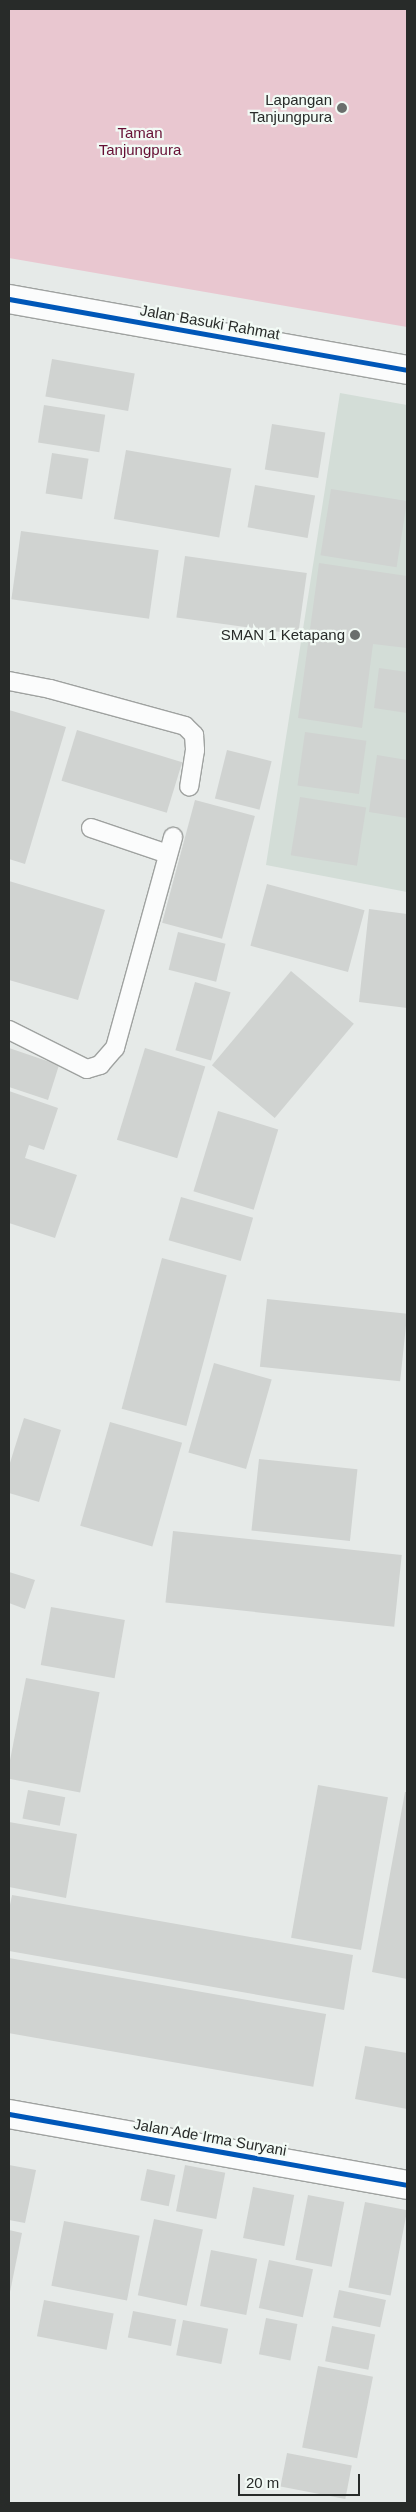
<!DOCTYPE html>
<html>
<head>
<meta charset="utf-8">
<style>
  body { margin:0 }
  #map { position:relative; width:416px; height:2512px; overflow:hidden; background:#e6eae8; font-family:Helvetica,sans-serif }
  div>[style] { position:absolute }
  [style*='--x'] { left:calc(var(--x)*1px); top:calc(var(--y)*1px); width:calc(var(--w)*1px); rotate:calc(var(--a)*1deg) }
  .built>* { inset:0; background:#d3ddd7 }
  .green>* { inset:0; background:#e9c7d0 }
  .building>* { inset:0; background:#d0d3d1; transform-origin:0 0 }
  .roads { filter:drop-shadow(1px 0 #9fa2a0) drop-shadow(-1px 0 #9fa2a0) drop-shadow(0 1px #9fa2a0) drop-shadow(0 -1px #9fa2a0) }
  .service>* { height:18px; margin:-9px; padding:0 9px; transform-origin:9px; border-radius:9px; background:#fbfcfc }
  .minor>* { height:28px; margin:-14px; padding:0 14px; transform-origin:14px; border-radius:14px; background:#fbfcfc }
  .tertiary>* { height:28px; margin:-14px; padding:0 14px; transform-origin:14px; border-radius:14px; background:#fbfcfc }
  .cycleway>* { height:5px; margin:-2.5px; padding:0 2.5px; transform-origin:2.5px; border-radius:2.5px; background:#0057b8 }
  .dots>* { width:14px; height:14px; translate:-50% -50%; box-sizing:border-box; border:2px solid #f2faf5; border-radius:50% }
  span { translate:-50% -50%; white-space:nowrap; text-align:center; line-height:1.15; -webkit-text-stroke:4.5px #f2faf5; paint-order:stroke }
  .poi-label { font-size:15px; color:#282b29 }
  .right { translate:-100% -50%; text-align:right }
  .park-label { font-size:15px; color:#660f34 }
  .street-label { font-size:15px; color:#282b29 }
  .frame { position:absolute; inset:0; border:10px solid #282b29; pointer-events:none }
  .scale { position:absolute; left:238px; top:2474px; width:122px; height:22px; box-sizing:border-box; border:2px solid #282b29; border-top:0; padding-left:6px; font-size:15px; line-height:18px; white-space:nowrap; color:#282b29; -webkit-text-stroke:4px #f2faf5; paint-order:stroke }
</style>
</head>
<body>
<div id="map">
  <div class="built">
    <i style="clip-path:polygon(340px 393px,407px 405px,407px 892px,266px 865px)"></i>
  </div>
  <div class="green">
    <i style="clip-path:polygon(9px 9px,407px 9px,407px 327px,9px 258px)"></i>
  </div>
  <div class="building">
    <i style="left:52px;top:359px;width:84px;height:38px;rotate:10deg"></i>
    <i style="left:44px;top:405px;width:62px;height:38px;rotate:9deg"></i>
    <i style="left:272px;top:424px;width:54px;height:46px;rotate:9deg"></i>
    <i style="left:126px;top:450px;width:107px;height:70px;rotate:10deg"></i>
    <i style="left:52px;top:453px;width:37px;height:41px;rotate:9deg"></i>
    <i style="left:255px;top:485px;width:61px;height:43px;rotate:10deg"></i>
    <i style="left:331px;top:489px;width:77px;height:67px;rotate:9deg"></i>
    <i style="left:21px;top:531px;width:139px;height:69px;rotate:8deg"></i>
    <i style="left:185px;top:556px;width:123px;height:62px;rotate:8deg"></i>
    <i style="clip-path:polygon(319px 563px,407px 576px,407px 648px,373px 644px,362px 728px,298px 718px)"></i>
    <i style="clip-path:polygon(379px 668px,407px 672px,407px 713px,374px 708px)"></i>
    <i style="clip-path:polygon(9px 710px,66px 727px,25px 864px,9px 859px)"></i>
    <i style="left:77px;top:730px;width:110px;height:53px;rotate:17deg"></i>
    <i style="left:305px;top:732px;width:62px;height:54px;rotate:8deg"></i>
    <i style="left:227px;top:750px;width:46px;height:50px;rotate:14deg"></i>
    <i style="clip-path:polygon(377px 755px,407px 760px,407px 818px,369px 812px)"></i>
    <i style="left:300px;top:797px;width:67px;height:59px;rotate:9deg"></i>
    <i style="left:195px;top:800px;width:62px;height:127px;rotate:15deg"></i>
    <i style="clip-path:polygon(9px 881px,105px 910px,78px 1000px,9px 980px)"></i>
    <i style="left:267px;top:884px;width:101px;height:64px;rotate:15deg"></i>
    <i style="clip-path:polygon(369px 909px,407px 914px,407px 1008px,359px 1002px)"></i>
    <i style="left:178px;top:932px;width:49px;height:39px;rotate:14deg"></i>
    <i style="left:291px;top:971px;width:82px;height:123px;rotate:40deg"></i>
    <i style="left:195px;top:982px;width:37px;height:71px;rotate:16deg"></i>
    <i style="clip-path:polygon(9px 1048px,59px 1065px,48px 1100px,9px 1087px)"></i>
    <i style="left:145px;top:1048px;width:63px;height:96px;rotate:17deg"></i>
    <i style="clip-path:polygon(9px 1091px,58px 1108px,44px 1150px,29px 1145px,25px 1158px,77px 1175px,55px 1238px,9px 1223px)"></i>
    <i style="left:218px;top:1111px;width:63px;height:84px;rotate:17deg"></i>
    <i style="left:181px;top:1197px;width:75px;height:45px;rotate:16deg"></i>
    <i style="left:162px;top:1258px;width:67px;height:156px;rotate:15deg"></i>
    <i style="left:267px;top:1299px;width:141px;height:68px;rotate:6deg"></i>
    <i style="left:214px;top:1363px;width:60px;height:93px;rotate:16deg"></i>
    <i style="clip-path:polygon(24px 1418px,61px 1430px,39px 1502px,9px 1493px,9px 1466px)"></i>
    <i style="left:110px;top:1422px;width:75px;height:108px;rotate:16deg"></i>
    <i style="left:259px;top:1459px;width:99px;height:72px;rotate:6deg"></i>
    <i style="left:173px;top:1531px;width:230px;height:72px;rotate:6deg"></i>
    <i style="clip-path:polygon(9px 1572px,35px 1580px,25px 1609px,9px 1603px)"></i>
    <i style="left:51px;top:1607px;width:75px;height:59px;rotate:10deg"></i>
    <i style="left:26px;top:1678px;width:75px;height:102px;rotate:11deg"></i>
    <i style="left:318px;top:1785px;width:71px;height:155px;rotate:10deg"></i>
    <i style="left:28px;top:1790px;width:38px;height:29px;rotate:11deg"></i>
    <i style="clip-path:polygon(405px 1792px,407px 1792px,407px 1979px,372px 1972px)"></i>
    <i style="clip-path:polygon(9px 1822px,77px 1834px,66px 1898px,9px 1887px)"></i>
    <i style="clip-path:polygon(12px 1895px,353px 1955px,344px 2010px,9px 1951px,9px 1910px)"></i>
    <i style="left:9px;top:1958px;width:322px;height:74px;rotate:10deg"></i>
    <i style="clip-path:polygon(365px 2046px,407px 2053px,407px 2109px,355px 2099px)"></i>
    <i style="clip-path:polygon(9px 2165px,36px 2170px,25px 2223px,9px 2220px)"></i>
    <i style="left:185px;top:2165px;width:41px;height:47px;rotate:11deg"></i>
    <i style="left:147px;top:2169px;width:29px;height:32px;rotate:12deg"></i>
    <i style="left:253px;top:2187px;width:42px;height:52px;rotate:11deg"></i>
    <i style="left:308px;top:2195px;width:37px;height:66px;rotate:11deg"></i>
    <i style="left:365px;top:2202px;width:43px;height:87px;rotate:11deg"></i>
    <i style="left:154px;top:2219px;width:50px;height:78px;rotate:12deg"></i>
    <i style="left:64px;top:2221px;width:77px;height:66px;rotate:11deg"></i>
    <i style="clip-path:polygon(9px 2230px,22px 2233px,10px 2292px,9px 2292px)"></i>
    <i style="left:211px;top:2250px;width:47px;height:57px;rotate:11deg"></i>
    <i style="left:269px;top:2260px;width:45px;height:49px;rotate:12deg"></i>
    <i style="left:339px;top:2290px;width:48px;height:28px;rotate:12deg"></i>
    <i style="left:44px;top:2300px;width:71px;height:37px;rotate:11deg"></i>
    <i style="left:133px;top:2311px;width:44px;height:27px;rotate:11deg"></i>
    <i style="left:266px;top:2318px;width:32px;height:37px;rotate:11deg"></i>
    <i style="left:183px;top:2320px;width:46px;height:36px;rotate:11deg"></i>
    <i style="left:332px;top:2326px;width:44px;height:36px;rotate:11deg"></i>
    <i style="left:318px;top:2366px;width:56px;height:83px;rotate:11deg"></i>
    <i style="left:287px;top:2453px;width:66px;height:34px;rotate:11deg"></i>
  </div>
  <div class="roads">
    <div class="service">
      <i style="--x:9;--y:681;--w:42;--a:11"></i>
      <i style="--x:50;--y:689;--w:140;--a:15.3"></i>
      <i style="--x:185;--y:726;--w:13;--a:45"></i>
      <i style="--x:194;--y:735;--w:15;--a:86"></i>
      <i style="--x:195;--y:750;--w:37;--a:99"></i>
      <i style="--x:91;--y:828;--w:81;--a:18.7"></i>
      <i style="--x:9;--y:1030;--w:87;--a:26.6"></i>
      <i style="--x:87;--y:1069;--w:14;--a:-17"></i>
      <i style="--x:100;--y:1065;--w:23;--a:-49"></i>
      <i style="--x:115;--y:1048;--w:219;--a:-74.6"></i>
    </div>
    <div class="minor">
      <i style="--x:9;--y:2114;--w:404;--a:10.1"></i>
    </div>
    <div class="tertiary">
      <i style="--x:9;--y:299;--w:404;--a:10.1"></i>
    </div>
  </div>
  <div class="cycleway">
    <i style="--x:9;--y:299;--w:404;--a:10.1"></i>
    <i style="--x:9;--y:2114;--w:404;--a:10.1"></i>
  </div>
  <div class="dots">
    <i style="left:342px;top:108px;background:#6a6e6c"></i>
    <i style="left:355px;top:635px;background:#6a6e6c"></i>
  </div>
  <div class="poi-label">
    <span class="right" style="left:332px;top:108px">Lapangan<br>Tanjungpura</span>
    <span class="right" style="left:345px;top:635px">SMAN 1 Ketapang</span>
  </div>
  <div class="park-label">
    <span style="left:140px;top:141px">Taman<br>Tanjungpura</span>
  </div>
  <div class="street-label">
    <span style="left:210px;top:322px;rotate:10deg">Jalan Basuki Rahmat</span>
    <span style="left:210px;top:2137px;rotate:10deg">Jalan Ade Irma Suryani</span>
  </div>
  <div class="frame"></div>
  <div class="scale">20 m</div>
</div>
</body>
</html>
